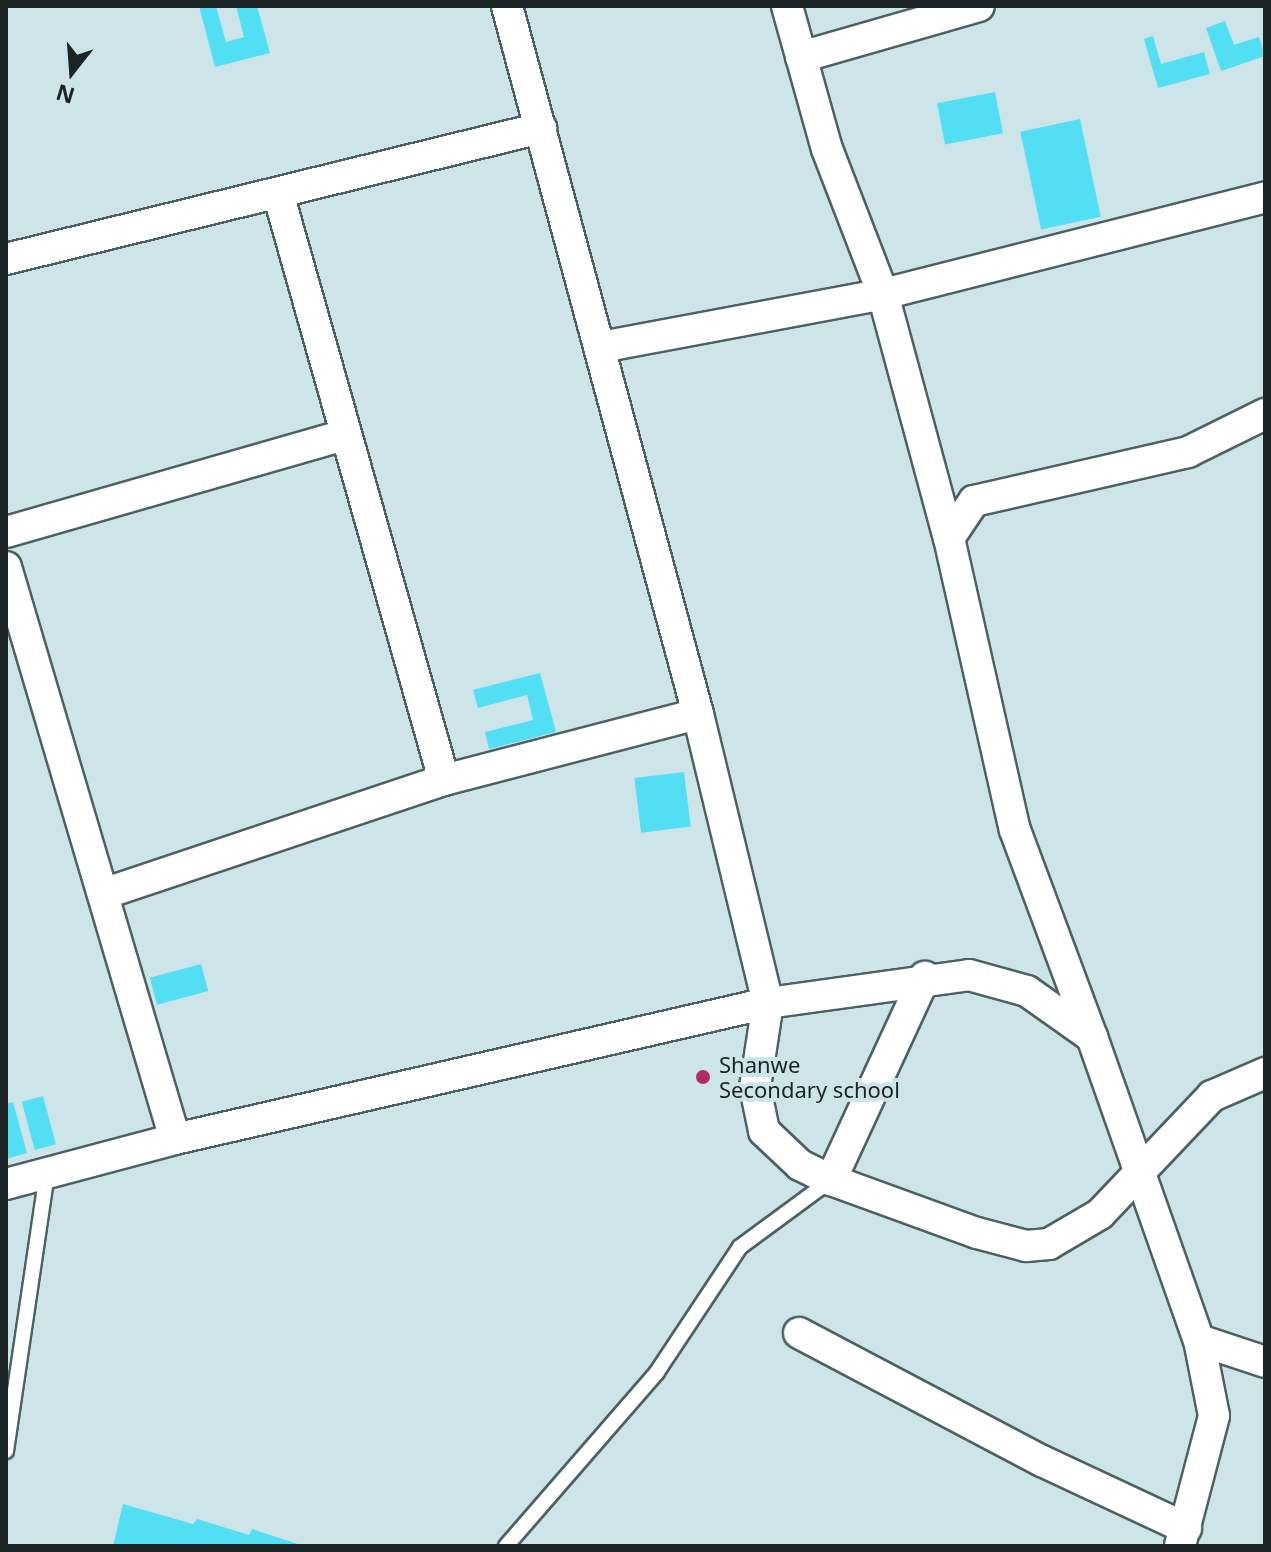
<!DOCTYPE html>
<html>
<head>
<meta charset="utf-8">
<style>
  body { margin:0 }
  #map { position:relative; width:1271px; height:1552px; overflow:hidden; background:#cde5e9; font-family:"Noto Sans",sans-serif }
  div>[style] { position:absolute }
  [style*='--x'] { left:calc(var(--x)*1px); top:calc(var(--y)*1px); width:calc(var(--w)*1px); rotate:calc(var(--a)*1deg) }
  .building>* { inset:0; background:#52dff4; transform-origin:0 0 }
  .roads { filter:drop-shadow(2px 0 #4c6164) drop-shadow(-2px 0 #4c6164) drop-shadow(0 2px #4c6164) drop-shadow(0 -2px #4c6164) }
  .service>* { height:14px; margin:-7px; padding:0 7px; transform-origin:7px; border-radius:7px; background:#fff }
  .minor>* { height:30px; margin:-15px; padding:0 15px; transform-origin:15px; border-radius:15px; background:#fff }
  .dots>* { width:22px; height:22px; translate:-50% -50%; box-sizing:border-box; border:4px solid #cde5e9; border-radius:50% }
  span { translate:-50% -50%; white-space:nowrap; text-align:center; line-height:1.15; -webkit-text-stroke:8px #cde5e9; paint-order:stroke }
  .poi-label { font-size:22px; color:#1b2425 }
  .left { translate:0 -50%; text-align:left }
  .frame { position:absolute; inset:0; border:8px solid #1b2425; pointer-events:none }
  .north { position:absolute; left:32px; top:32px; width:80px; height:80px; -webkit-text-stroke:6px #cde5e9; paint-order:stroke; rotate:197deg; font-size:22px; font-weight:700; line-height:32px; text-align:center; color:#1b2425 }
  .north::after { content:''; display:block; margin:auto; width:28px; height:36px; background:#1b2425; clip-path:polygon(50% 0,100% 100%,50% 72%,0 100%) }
</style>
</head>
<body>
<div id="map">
  <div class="building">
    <i style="clip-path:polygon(199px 6px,216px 6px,226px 42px,244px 37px,236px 6px,257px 6px,270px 53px,215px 67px)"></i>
    <i style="clip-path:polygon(1225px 21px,1234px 45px,1259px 37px,1265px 56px,1221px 71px,1206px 28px)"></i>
    <i style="clip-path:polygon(1153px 36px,1161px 64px,1204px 52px,1210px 74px,1158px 88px,1144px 39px)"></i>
    <i style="left:995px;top:92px;width:42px;height:59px;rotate:79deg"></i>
    <i style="left:1080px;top:119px;width:100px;height:61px;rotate:78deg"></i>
    <i style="clip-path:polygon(540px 673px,556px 732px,489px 749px,485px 732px,533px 720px,527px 695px,478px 708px,473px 690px)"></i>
    <i style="left:684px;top:772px;width:55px;height:50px;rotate:83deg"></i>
    <i style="left:201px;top:964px;width:28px;height:53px;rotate:75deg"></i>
    <i style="left:43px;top:1096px;width:50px;height:22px;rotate:75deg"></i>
    <i style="clip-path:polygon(13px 1102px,27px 1153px,6px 1159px,6px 1104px)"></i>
    <i style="clip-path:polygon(123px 1504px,193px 1524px,197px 1519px,249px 1535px,252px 1529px,304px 1546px,113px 1546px)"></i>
  </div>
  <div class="roads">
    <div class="service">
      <i style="--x:6;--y:1451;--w:280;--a:-81.6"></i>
      <i style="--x:506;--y:1546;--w:230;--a:-49"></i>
      <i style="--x:657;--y:1372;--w:150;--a:-56.4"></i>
      <i style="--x:740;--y:1247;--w:113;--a:-36.4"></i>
    </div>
    <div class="minor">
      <i style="--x:507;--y:6;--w:733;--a:74.9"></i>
      <i style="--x:698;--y:714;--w:297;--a:76.4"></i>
      <i style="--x:768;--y:1003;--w:85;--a:98.8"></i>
      <i style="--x:755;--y:1087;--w:45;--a:78.4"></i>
      <i style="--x:764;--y:1131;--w:50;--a:43.4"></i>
      <i style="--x:800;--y:1165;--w:34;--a:26"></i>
      <i style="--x:831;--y:1180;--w:155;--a:20"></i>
      <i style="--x:977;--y:1233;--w:51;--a:14.9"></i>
      <i style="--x:1026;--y:1246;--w:23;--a:-5"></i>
      <i style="--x:1049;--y:1244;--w:59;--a:-30.5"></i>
      <i style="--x:1100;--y:1214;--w:163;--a:-46.5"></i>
      <i style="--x:1212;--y:1096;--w:58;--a:-23.5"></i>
      <i style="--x:787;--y:6;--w:148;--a:74.4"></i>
      <i style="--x:827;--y:149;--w:155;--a:68.9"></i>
      <i style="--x:883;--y:294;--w:253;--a:74.9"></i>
      <i style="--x:949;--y:538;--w:299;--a:77.3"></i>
      <i style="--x:1015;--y:830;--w:221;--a:69.6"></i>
      <i style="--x:801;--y:57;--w:185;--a:-16"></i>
      <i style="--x:278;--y:193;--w:610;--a:74.21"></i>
      <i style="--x:6;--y:259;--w:551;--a:-13.76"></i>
      <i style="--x:601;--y:347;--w:287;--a:-10.6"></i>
      <i style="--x:883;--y:294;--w:394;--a:-14.2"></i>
      <i style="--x:6;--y:532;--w:352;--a:-16"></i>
      <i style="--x:949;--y:538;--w:45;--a:-56"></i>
      <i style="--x:974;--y:501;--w:220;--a:-12.9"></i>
      <i style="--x:1188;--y:452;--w:86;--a:-26.3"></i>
      <i style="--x:6;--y:567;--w:596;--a:73.54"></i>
      <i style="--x:103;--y:894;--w:360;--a:-18.5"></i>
      <i style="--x:444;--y:780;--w:262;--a:-14.6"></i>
      <i style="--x:831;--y:1180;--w:224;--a:-65.2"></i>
      <i style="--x:6;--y:1184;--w:175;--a:-14.9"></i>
      <i style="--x:175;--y:1139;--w:608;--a:-12.92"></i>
      <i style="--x:768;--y:1003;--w:203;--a:-7.9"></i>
      <i style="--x:969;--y:975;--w:60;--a:15.4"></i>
      <i style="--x:1027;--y:991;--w:80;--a:35.3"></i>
      <i style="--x:1092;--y:1037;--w:321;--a:70.6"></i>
      <i style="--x:1199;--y:1340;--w:77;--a:78.8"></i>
      <i style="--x:1214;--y:1416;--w:134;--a:104.7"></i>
      <i style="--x:799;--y:1333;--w:275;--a:27.8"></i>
      <i style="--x:1042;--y:1461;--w:159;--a:25"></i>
      <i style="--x:1199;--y:1340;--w:70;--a:18.4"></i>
    </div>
  </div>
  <div class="dots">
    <i style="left:703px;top:1077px;background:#b42a68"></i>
  </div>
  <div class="poi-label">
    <span class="left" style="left:719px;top:1077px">Shanwe<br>Secondary school</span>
  </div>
  <div class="frame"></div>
  <div class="north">N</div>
</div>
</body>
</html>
